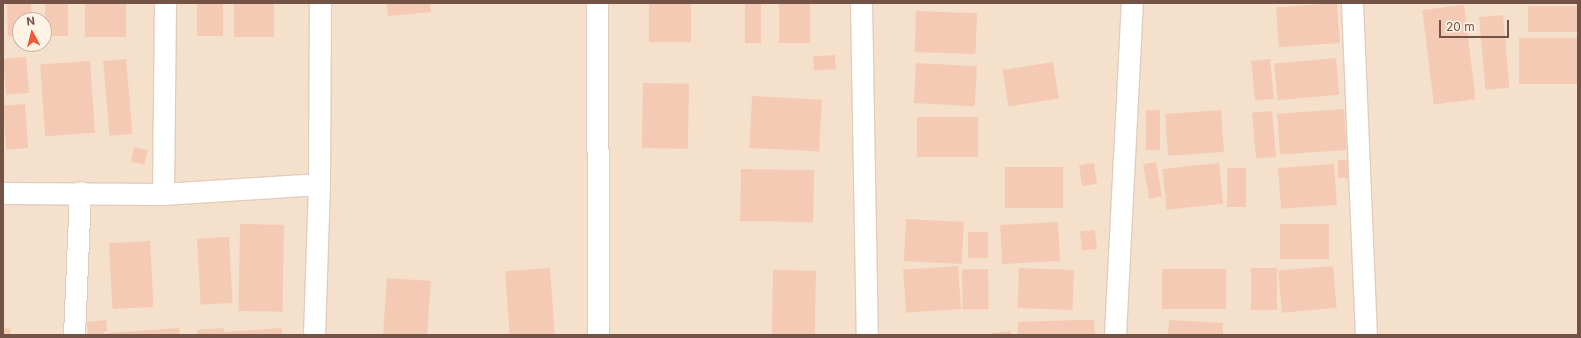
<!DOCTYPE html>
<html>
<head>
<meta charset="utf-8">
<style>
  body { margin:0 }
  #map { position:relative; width:1581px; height:338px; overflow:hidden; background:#fdefde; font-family:Inter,sans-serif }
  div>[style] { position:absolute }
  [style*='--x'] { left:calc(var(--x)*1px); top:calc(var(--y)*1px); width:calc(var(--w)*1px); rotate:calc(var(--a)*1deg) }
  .residential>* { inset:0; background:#f5e0cc }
  .building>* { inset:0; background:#f4cab4; transform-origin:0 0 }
  .roads { filter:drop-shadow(1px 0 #e3ccbd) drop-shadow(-1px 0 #e3ccbd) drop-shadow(0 1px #e3ccbd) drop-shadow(0 -1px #e3ccbd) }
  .street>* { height:21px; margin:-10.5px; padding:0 10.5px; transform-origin:10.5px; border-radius:10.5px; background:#fff }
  span { translate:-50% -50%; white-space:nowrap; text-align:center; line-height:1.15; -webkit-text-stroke:3px #fff3e5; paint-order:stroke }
  .frame { position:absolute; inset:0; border:4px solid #735345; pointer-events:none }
  .north { position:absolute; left:12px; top:12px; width:40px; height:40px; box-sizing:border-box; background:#fff3e5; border:1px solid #c7b3a5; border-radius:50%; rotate:353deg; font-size:11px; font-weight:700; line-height:16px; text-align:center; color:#735345 }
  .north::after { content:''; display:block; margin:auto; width:14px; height:18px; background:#ee5a3c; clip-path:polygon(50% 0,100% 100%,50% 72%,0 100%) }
  .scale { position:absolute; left:1439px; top:20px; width:70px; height:18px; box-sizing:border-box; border:2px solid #735345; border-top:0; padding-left:5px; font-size:12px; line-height:14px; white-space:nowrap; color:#735345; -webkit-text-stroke:3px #fff3e5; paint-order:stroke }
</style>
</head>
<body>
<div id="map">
  <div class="residential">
    <i style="clip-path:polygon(evenodd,3px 3px,1578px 3px,1578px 335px,3px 335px,3px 3px,20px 20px,44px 20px,44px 44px,20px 44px,20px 20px)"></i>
  </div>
  <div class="building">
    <i style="clip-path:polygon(7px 3px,31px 3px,32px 20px,20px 20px,20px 36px,8px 36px)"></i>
    <i style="left:45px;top:3px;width:23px;height:33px"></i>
    <i style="left:85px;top:3px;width:41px;height:34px"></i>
    <i style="left:197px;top:3px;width:26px;height:33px"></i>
    <i style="left:234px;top:3px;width:40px;height:34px"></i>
    <i style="clip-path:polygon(387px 3px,430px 3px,431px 12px,388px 16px)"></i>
    <i style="left:649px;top:3px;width:42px;height:39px"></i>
    <i style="left:745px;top:3px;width:16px;height:40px"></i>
    <i style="left:779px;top:3px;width:31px;height:40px"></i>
    <i style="left:1337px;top:3px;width:40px;height:61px;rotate:86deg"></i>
    <i style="left:1464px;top:5px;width:95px;height:42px;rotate:83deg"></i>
    <i style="left:1578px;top:6px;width:26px;height:50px;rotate:90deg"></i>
    <i style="left:916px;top:11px;width:61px;height:41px;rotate:2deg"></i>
    <i style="left:1503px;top:15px;width:73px;height:24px;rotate:85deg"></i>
    <i style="left:1578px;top:38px;width:46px;height:59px;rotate:90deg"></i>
    <i style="left:835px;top:55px;width:14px;height:22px;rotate:86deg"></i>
    <i style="left:26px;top:57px;width:36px;height:23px;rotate:85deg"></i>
    <i style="left:1336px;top:58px;width:37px;height:62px;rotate:85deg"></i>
    <i style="left:126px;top:59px;width:75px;height:23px;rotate:85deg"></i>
    <i style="left:1270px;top:59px;width:40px;height:19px;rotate:84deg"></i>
    <i style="left:90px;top:61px;width:72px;height:50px;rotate:86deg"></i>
    <i style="left:1053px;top:62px;width:37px;height:51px;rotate:81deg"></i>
    <i style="left:916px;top:63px;width:61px;height:40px;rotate:3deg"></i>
    <i style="left:643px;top:83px;width:46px;height:65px;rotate:1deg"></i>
    <i style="left:752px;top:96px;width:70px;height:52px;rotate:3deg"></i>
    <i style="left:25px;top:104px;width:44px;height:22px;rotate:86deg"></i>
    <i style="left:1344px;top:109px;width:41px;height:67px;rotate:86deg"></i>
    <i style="left:1146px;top:110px;width:14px;height:40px"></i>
    <i style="left:1221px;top:110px;width:42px;height:56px;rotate:86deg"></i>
    <i style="left:1272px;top:111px;width:46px;height:20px;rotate:85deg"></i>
    <i style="left:917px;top:117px;width:61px;height:40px"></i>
    <i style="left:134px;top:147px;width:14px;height:15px;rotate:12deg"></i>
    <i style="left:1338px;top:160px;width:16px;height:18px"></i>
    <i style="left:1156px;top:162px;width:35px;height:13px;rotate:80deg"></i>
    <i style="left:1094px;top:163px;width:21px;height:15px;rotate:82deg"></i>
    <i style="left:1219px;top:163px;width:41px;height:57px;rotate:84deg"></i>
    <i style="left:1334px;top:164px;width:41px;height:56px;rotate:86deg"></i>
    <i style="left:1063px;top:167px;width:41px;height:58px;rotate:90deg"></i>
    <i style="left:1227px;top:168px;width:19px;height:39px"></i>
    <i style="left:741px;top:169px;width:73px;height:52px;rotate:1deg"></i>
    <i style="left:906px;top:219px;width:58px;height:42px;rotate:3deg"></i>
    <i style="left:1058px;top:222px;width:39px;height:58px;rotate:87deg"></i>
    <i style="left:240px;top:224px;width:44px;height:87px;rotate:1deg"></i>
    <i style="left:1280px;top:224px;width:49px;height:35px"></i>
    <i style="left:1095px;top:230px;width:19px;height:15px;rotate:84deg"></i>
    <i style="left:968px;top:232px;width:20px;height:26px"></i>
    <i style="left:229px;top:237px;width:66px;height:32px;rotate:87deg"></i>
    <i style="left:150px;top:241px;width:66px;height:41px;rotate:87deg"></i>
    <i style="left:958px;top:266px;width:43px;height:55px;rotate:86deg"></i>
    <i style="left:1333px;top:266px;width:42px;height:55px;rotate:85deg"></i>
    <i style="left:550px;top:268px;width:67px;height:45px;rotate:86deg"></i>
    <i style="left:1019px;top:268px;width:55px;height:40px;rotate:2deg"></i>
    <i style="left:1251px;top:268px;width:26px;height:42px"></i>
    <i style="left:988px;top:269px;width:40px;height:26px;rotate:89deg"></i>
    <i style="left:1226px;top:269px;width:40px;height:64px;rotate:90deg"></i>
    <i style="left:773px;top:270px;width:43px;height:65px;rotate:1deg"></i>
    <i style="left:387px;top:278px;width:44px;height:57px;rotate:4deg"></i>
    <i style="clip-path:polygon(106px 320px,107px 331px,104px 332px,105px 335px,88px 335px,87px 322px)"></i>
    <i style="clip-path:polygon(1077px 320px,1094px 320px,1095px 335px,1018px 335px,1018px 322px)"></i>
    <i style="clip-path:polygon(1169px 320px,1223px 323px,1223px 335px,1168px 335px)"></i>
    <i style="clip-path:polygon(3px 328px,11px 329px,10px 335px,3px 335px)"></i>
    <i style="clip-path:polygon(179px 328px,180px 335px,108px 335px,108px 333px)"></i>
    <i style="clip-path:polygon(224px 328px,224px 332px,282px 328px,282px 335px,197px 335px,197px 330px)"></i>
    <i style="clip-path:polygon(1011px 331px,1011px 335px,992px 335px,992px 333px)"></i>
  </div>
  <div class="roads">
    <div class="street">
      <i style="--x:597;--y:3;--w:332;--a:89.8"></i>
      <i style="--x:861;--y:3;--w:332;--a:89"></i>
      <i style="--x:1352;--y:3;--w:332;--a:87.6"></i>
      <i style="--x:3;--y:193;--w:160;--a:0.4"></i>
      <i style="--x:163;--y:194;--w:156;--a:-3.7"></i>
      <i style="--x:163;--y:194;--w:191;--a:-89.4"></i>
      <i style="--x:74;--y:335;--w:143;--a:-87.6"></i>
      <i style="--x:314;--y:335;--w:151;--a:-88.1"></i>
      <i style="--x:319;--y:184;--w:181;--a:-89.7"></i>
      <i style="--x:1115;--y:335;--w:332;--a:-87.1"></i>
    </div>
  </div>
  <div class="frame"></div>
  <div class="north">N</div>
  <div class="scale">20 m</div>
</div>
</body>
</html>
